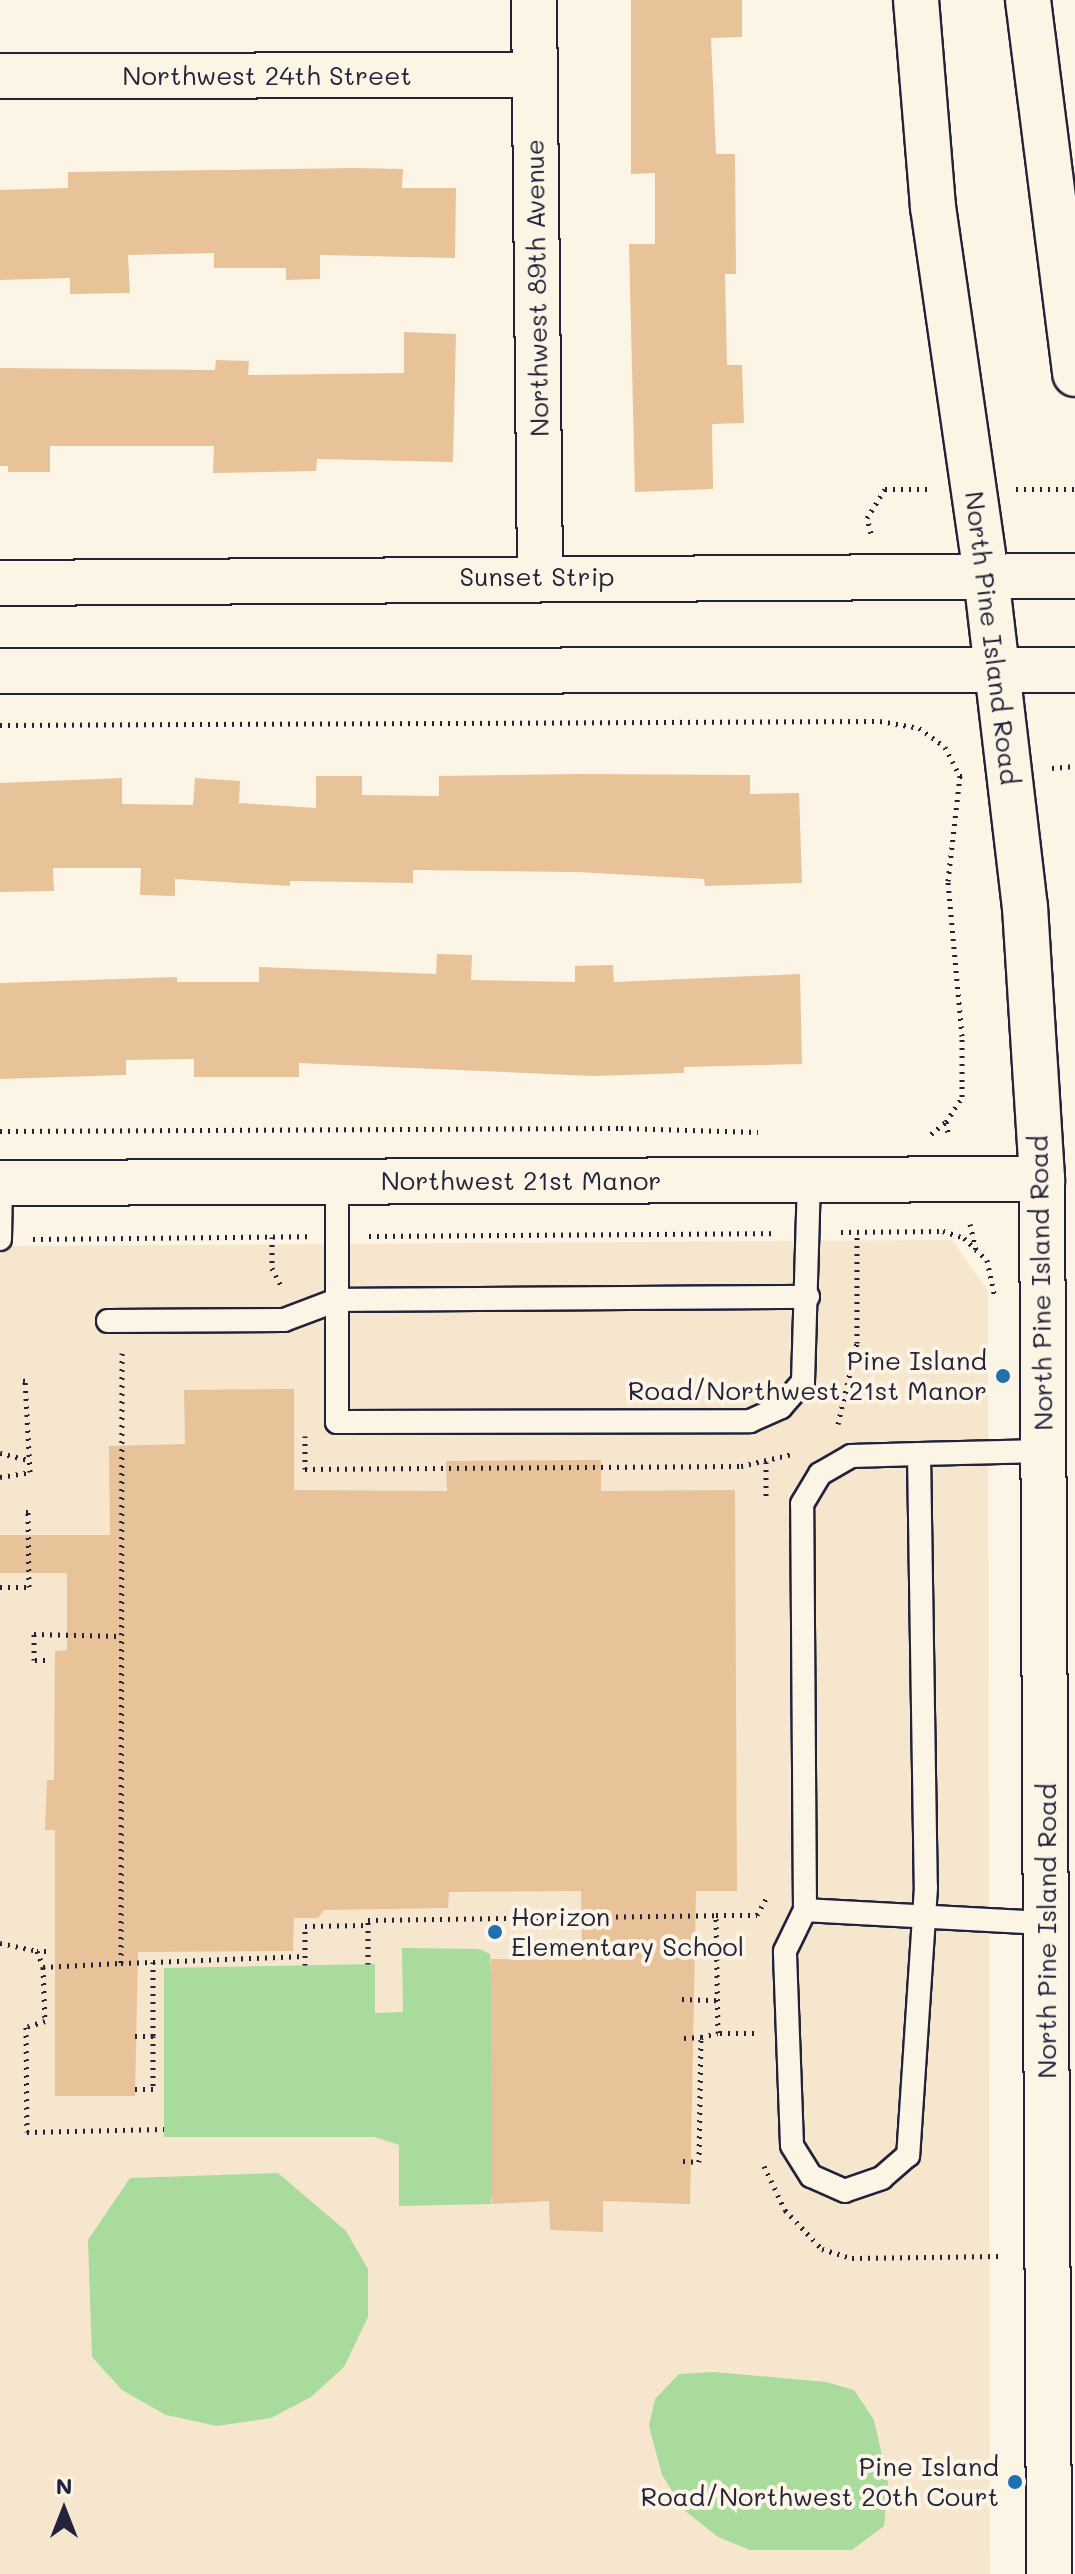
<!DOCTYPE html>
<html>
<head>
<meta charset="utf-8">
<style>
  body { margin:0 }
  #map { position:relative; width:1075px; height:2574px; overflow:hidden; background:#fcf5e5; font-family:Mali,sans-serif }
  div>[style] { position:absolute }
  [style*='--x'] { left:calc(var(--x)*1px); top:calc(var(--y)*1px); width:calc(var(--w)*1px); rotate:calc(var(--a)*1deg) }
  .built>* { inset:0; background:#f6e6ce }
  .green>* { inset:0; background:#a9db9c }
  .building>* { inset:0; background:#e8c399 }
  .path>* { height:5px; margin-top:-2.5px; transform-origin:0; background:repeating-linear-gradient(90deg,#22223b 0 2px,transparent 0 8px) }
  .roads { filter:drop-shadow(2px 0 #22223b) drop-shadow(-2px 0 #22223b) drop-shadow(0 2px #22223b) drop-shadow(0 -2px #22223b) }
  .lane>* { height:22px; margin:-11px; padding:0 11px; transform-origin:11px; border-radius:11px; background:#fcf5e5 }
  .street>* { height:44px; margin:-22px; padding:0 22px; transform-origin:22px; border-radius:22px; background:#fcf5e5 }
  .secondary>* { height:44px; margin:-22px; padding:0 22px; transform-origin:22px; border-radius:22px; background:#fcf5e5 }
  .dots>* { width:22px; height:22px; translate:-50% -50%; box-sizing:border-box; border:4px solid #fcf5e5; border-radius:50% }
  span { translate:-50% -50%; white-space:nowrap; text-align:center; line-height:1.15; -webkit-text-stroke:8px #fcf5e5; paint-order:stroke }
  .street-label { font-size:26px; color:#22223b }
  .poi-label { font-size:26px; color:#22223b }
  .right { translate:-100% -50%; text-align:right }
  .left { translate:0 -50%; text-align:left }
  .north { position:absolute; left:24px; top:2470px; width:80px; height:80px; -webkit-text-stroke:6px #fcf5e5; paint-order:stroke; rotate:0deg; font-size:22px; font-weight:700; line-height:32px; text-align:center; color:#22223b }
  .north::after { content:''; display:block; margin:auto; width:28px; height:36px; background:#22223b; clip-path:polygon(50% 0,100% 100%,50% 72%,0 100%) }
</style>
</head>
<body>
<div id="map">
  <div class="built">
    <i style="clip-path:polygon(952px 1240px,988px 1291px,990px 2574px,0 2574px,0 1246px)"></i>
  </div>
  <div class="green">
    <i style="clip-path:polygon(402px 1948px,479px 1949px,490px 1954px,502px 2193px,492px 2194px,491px 2204px,399px 2206px,399px 2145px,375px 2137px,164px 2137px,164px 1968px,375px 1964px,375px 2013px,403px 2012px)"></i>
    <i style="clip-path:polygon(278px 2173px,346px 2231px,368px 2269px,368px 2317px,344px 2367px,311px 2397px,271px 2418px,217px 2426px,166px 2415px,122px 2390px,92px 2357px,88px 2240px,130px 2178px)"></i>
    <i style="clip-path:polygon(714px 2372px,826px 2382px,854px 2390px,874px 2420px,888px 2482px,884px 2526px,852px 2550px,750px 2550px,718px 2537px,684px 2510px,662px 2475px,649px 2426px,655px 2399px,679px 2374px)"></i>
  </div>
  <div class="building">
    <i style="clip-path:polygon(631px 0,742px 0,742px 37px,711px 38px,716px 154px,735px 154px,736px 274px,725px 274px,727px 365px,742px 365px,744px 423px,712px 424px,713px 489px,635px 492px,629px 244px,655px 244px,655px 173px,631px 174px)"></i>
    <i style="clip-path:polygon(355px 168px,403px 169px,402px 188px,456px 188px,455px 258px,320px 255px,320px 279px,286px 280px,286px 268px,214px 268px,214px 253px,128px 255px,130px 293px,70px 294px,70px 278px,0 280px,0 190px,68px 188px,68px 172px)"></i>
    <i style="clip-path:polygon(404px 332px,456px 334px,453px 462px,317px 459px,316px 471px,213px 473px,214px 446px,50px 446px,50px 472px,8px 472px,8px 466px,0 466px,0 368px,215px 370px,216px 360px,249px 361px,248px 375px,404px 373px)"></i>
    <i style="clip-path:polygon(580px 774px,750px 775px,750px 794px,799px 793px,802px 883px,705px 886px,704px 879px,577px 872px,413px 870px,413px 883px,290px 881px,290px 886px,175px 879px,175px 896px,140px 895px,141px 868px,53px 868px,54px 891px,0 892px,0 783px,122px 778px,122px 804px,193px 805px,195px 778px,240px 781px,239px 803px,316px 808px,316px 776px,362px 776px,362px 795px,439px 796px,439px 776px)"></i>
    <i style="clip-path:polygon(437px 954px,472px 955px,471px 980px,575px 982px,575px 966px,613px 965px,614px 982px,800px 974px,802px 1064px,684px 1067px,684px 1073px,594px 1076px,299px 1063px,299px 1077px,194px 1077px,194px 1059px,126px 1060px,126px 1075px,0 1079px,0 983px,177px 977px,177px 982px,259px 982px,259px 967px,436px 974px)"></i>
    <i style="clip-path:polygon(294px 1389px,294px 1490px,447px 1491px,446px 1461px,601px 1460px,601px 1491px,735px 1490px,737px 1891px,696px 1891px,690px 2204px,603px 2201px,603px 2232px,550px 2230px,549px 2201px,492px 2204px,491px 1959px,582px 1960px,581px 1891px,449px 1892px,448px 1908px,324px 1910px,318px 1918px,294px 1918px,293px 1951px,138px 1952px,135px 2096px,55px 2096px,55px 1830px,45px 1830px,47px 1780px,54px 1780px,55px 1651px,67px 1650px,67px 1573px,0 1573px,0 1535px,110px 1535px,109px 1446px,185px 1444px,184px 1390px)"></i>
  </div>
  <div class="path">
    <i style="--x:1016;--y:489;--w:59;--a:0"></i>
    <i style="--x:871;--y:533;--w:16;--a:-105"></i>
    <i style="--x:867;--y:518;--w:34;--a:-58"></i>
    <i style="--x:885;--y:489;--w:45;--a:0"></i>
    <i style="--x:0;--y:725;--w:880;--a:-0.26"></i>
    <i style="--x:880;--y:721;--w:40;--a:10"></i>
    <i style="--x:919;--y:728;--w:32;--a:36"></i>
    <i style="--x:945;--y:747;--w:33;--a:63"></i>
    <i style="--x:960;--y:776;--w:6;--a:0"></i>
    <i style="--x:1052;--y:768;--w:23;--a:-5"></i>
    <i style="--x:946;--y:1122;--w:30;--a:-57"></i>
    <i style="--x:962;--y:1097;--w:61;--a:-90"></i>
    <i style="--x:962;--y:1036;--w:156;--a:-95.2"></i>
    <i style="--x:948;--y:881;--w:106;--a:-83.5"></i>
    <i style="--x:0;--y:1131;--w:621;--a:-0.28"></i>
    <i style="--x:621;--y:1128;--w:137;--a:1.7"></i>
    <i style="--x:931;--y:1134;--w:19;--a:-39"></i>
    <i style="--x:946;--y:1122;--w:15;--a:79"></i>
    <i style="--x:970;--y:1224;--w:26;--a:77"></i>
    <i style="--x:841;--y:1232;--w:102;--a:-0.6"></i>
    <i style="--x:943;--y:1231;--w:22;--a:18"></i>
    <i style="--x:964;--y:1238;--w:32;--a:44"></i>
    <i style="--x:987;--y:1260;--w:38;--a:78"></i>
    <i style="--x:369;--y:1236;--w:406;--a:-0.4"></i>
    <i style="--x:272;--y:1237;--w:31;--a:90"></i>
    <i style="--x:272;--y:1268;--w:20;--a:63"></i>
    <i style="--x:33;--y:1239;--w:274;--a:-0.6"></i>
    <i style="--x:122;--y:1353;--w:610;--a:90.09"></i>
    <i style="--x:121;--y:1963;--w:32;--a:-2"></i>
    <i style="--x:153;--y:1962;--w:74;--a:90"></i>
    <i style="--x:838;--y:1424;--w:83;--a:-76.8"></i>
    <i style="--x:857;--y:1343;--w:111;--a:-90"></i>
    <i style="--x:305;--y:1436;--w:33;--a:90"></i>
    <i style="--x:305;--y:1469;--w:436;--a:-0.4"></i>
    <i style="--x:741;--y:1466;--w:52;--a:-13.2"></i>
    <i style="--x:0;--y:1453;--w:29;--a:14"></i>
    <i style="--x:766;--y:1462;--w:39;--a:90"></i>
    <i style="--x:0;--y:1477;--w:30;--a:-9"></i>
    <i style="--x:30;--y:1472;--w:91;--a:-93.1"></i>
    <i style="--x:25;--y:1381;--w:4;--a:-166"></i>
    <i style="--x:0;--y:1587;--w:29;--a:0"></i>
    <i style="--x:29;--y:1587;--w:75;--a:-90.8"></i>
    <i style="--x:28;--y:1512;--w:8;--a:180"></i>
    <i style="--x:45;--y:1660;--w:11;--a:180"></i>
    <i style="--x:34;--y:1660;--w:26;--a:-90"></i>
    <i style="--x:34;--y:1634;--w:88;--a:1.3"></i>
    <i style="--x:0;--y:1943;--w:38;--a:12"></i>
    <i style="--x:46;--y:1951;--w:9;--a:180"></i>
    <i style="--x:37;--y:1951;--w:17;--a:69"></i>
    <i style="--x:43;--y:1967;--w:78;--a:-2.9"></i>
    <i style="--x:153;--y:1962;--w:152;--a:-2.3"></i>
    <i style="--x:368;--y:1964;--w:44;--a:-90"></i>
    <i style="--x:368;--y:1920;--w:348;--a:-0.8"></i>
    <i style="--x:305;--y:1965;--w:39;--a:-90"></i>
    <i style="--x:305;--y:1926;--w:63;--a:-0.9"></i>
    <i style="--x:43;--y:1967;--w:54;--a:87.9"></i>
    <i style="--x:45;--y:2021;--w:20;--a:162"></i>
    <i style="--x:26;--y:2027;--w:105;--a:89.5"></i>
    <i style="--x:27;--y:2132;--w:137;--a:-1.3"></i>
    <i style="--x:682;--y:1999;--w:35;--a:2"></i>
    <i style="--x:754;--y:2033;--w:36;--a:180"></i>
    <i style="--x:718;--y:2033;--w:118;--a:-91"></i>
    <i style="--x:716;--y:1915;--w:41;--a:0"></i>
    <i style="--x:757;--y:1915;--w:23;--a:-61"></i>
    <i style="--x:135;--y:2036;--w:18;--a:0"></i>
    <i style="--x:153;--y:2036;--w:53;--a:90"></i>
    <i style="--x:153;--y:2089;--w:18;--a:180"></i>
    <i style="--x:684;--y:2038;--w:17;--a:-3"></i>
    <i style="--x:683;--y:2161;--w:16;--a:4"></i>
    <i style="--x:699;--y:2162;--w:125;--a:-89.1"></i>
    <i style="--x:701;--y:2037;--w:17;--a:-13"></i>
    <i style="--x:764;--y:2166;--w:49;--a:64.5"></i>
    <i style="--x:785;--y:2210;--w:54;--a:46.5"></i>
    <i style="--x:822;--y:2249;--w:31;--a:17"></i>
    <i style="--x:852;--y:2258;--w:150;--a:-0.8"></i>
  </div>
  <div class="roads">
    <div class="lane">
      <i style="--x:337;--y:1182;--w:240;--a:90"></i>
      <i style="--x:337;--y:1422;--w:413;--a:-0.1"></i>
      <i style="--x:750;--y:1421;--w:34;--a:-24"></i>
      <i style="--x:781;--y:1407;--w:33;--a:-49"></i>
      <i style="--x:803;--y:1382;--w:202;--a:-88.3"></i>
      <i style="--x:0;--y:1239;--w:56;--a:-89"></i>
      <i style="--x:108;--y:1321;--w:176;--a:-0.3"></i>
      <i style="--x:284;--y:1320;--w:57;--a:-20.7"></i>
      <i style="--x:337;--y:1300;--w:471;--a:-0.4"></i>
      <i style="--x:919;--y:1454;--w:433;--a:89.1"></i>
      <i style="--x:926;--y:1887;--w:269;--a:93.8"></i>
      <i style="--x:908;--y:2155;--w:35;--a:139"></i>
      <i style="--x:882;--y:2178;--w:39;--a:161"></i>
      <i style="--x:845;--y:2191;--w:37;--a:-156"></i>
      <i style="--x:811;--y:2176;--w:36;--a:-122"></i>
      <i style="--x:792;--y:2145;--w:194;--a:-92.1"></i>
      <i style="--x:785;--y:1951;--w:46;--a:-64"></i>
      <i style="--x:805;--y:1910;--w:406;--a:-90.4"></i>
      <i style="--x:802;--y:1504;--w:35;--a:-59"></i>
      <i style="--x:820;--y:1474;--w:36;--a:-30"></i>
      <i style="--x:851;--y:1456;--w:68;--a:-1.7"></i>
      <i style="--x:919;--y:1454;--w:124;--a:-1.4"></i>
      <i style="--x:805;--y:1910;--w:242;--a:3.1"></i>
    </div>
    <div class="street">
      <i style="--x:534;--y:0;--w:577;--a:89.4"></i>
      <i style="--x:0;--y:76;--w:535;--a:-0.11"></i>
      <i style="--x:0;--y:1183;--w:1042;--a:-0.22"></i>
    </div>
    <div class="secondary">
      <i style="--x:916;--y:0;--w:208;--a:85.3"></i>
      <i style="--x:933;--y:207;--w:373;--a:81.8"></i>
      <i style="--x:986;--y:576;--w:333;--a:83.3"></i>
      <i style="--x:1025;--y:907;--w:273;--a:86.4"></i>
      <i style="--x:1042;--y:1179;--w:1395;--a:89.71"></i>
      <i style="--x:1028;--y:0;--w:377;--a:82.8"></i>
      <i style="--x:0;--y:583;--w:1075;--a:-0.37"></i>
      <i style="--x:0;--y:671;--w:1075;--a:-0.05"></i>
    </div>
  </div>
  <div class="dots">
    <i style="left:1003px;top:1376px;background:#1f6fb2"></i>
    <i style="left:495px;top:1932px;background:#1f6fb2"></i>
    <i style="left:1015px;top:2482px;background:#1f6fb2"></i>
  </div>
  <div class="street-label">
    <span style="left:267px;top:76px">Northwest 24th Street</span>
    <span style="left:537px;top:288px;rotate:-91deg">Northwest 89th Avenue</span>
    <span style="left:537px;top:577px">Sunset Strip</span>
    <span style="left:992px;top:638px;rotate:83deg">North Pine Island Road</span>
    <span style="left:521px;top:1181px">Northwest 21st Manor</span>
    <span style="left:1041px;top:1283px;rotate:-91deg">North Pine Island Road</span>
    <span style="left:1047px;top:1931px;rotate:-90deg">North Pine Island Road</span>
  </div>
  <div class="poi-label">
    <span class="right" style="left:987px;top:1376px">Pine Island<br>Road/Northwest 21st Manor</span>
    <span class="left" style="left:511px;top:1932px">Horizon<br>Elementary School</span>
    <span class="right" style="left:999px;top:2482px">Pine Island<br>Road/Northwest 20th Court</span>
  </div>
  <div class="north">N</div>
</div>
</body>
</html>
